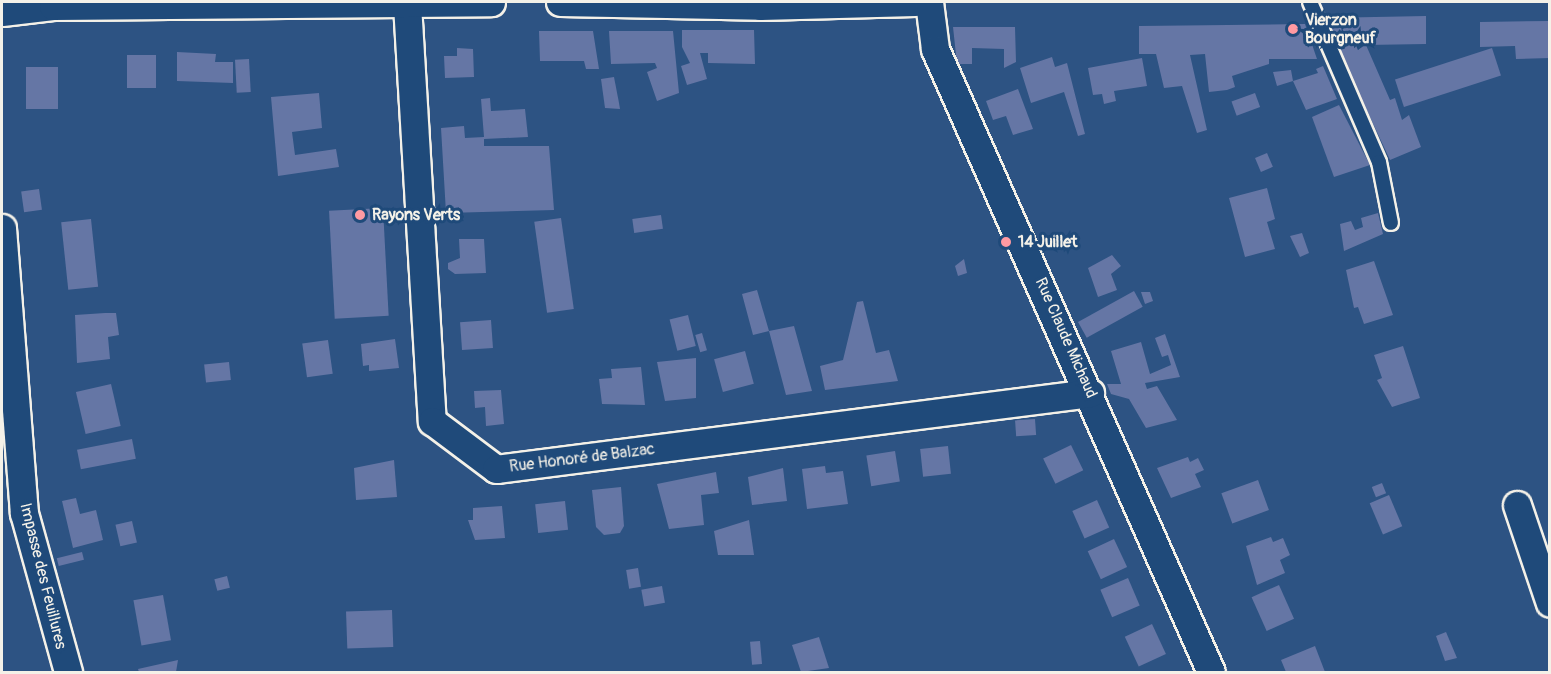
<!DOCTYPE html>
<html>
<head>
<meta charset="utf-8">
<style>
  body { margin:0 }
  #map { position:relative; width:1551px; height:674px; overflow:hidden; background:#2d5383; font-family:Pangolin,sans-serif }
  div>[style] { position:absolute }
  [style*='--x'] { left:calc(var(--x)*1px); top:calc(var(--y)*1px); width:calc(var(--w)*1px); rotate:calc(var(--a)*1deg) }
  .building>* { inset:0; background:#6576a5; transform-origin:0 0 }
  .roads { filter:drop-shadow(2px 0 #f4f1e8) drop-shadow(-2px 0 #f4f1e8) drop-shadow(0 2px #f4f1e8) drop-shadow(0 -2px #f4f1e8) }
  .lane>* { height:14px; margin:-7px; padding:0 7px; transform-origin:7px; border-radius:7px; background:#1f4a7a }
  .street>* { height:27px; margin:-13.5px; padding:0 13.5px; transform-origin:13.5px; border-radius:13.5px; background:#1f4a7a }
  .dots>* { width:16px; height:16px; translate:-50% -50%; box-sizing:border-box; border:3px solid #1f4a7a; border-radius:50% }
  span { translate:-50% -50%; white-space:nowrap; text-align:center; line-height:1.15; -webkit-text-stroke:6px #1f4a7a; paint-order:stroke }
  .poi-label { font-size:16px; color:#f4f1e8; font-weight:700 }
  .left { translate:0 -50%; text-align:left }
  .street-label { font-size:16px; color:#f4f1e8 }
  .frame { position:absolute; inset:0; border:3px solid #f4f1e8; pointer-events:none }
</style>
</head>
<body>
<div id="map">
  <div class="building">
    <i style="clip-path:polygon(1426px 16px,1426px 44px,1366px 45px,1390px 100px,1395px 98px,1402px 120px,1409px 115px,1421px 147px,1390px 160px,1324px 18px)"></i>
    <i style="clip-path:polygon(1550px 21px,1550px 58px,1516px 59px,1515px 46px,1480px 47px,1480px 22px)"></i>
    <i style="clip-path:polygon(1305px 24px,1317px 59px,1269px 59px,1269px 64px,1232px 76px,1235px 87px,1227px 90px,1209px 92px,1205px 54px,1190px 55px,1207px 130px,1197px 133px,1182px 86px,1164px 88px,1156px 54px,1139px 54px,1139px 26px)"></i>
    <i style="clip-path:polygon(953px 27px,1015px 27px,1016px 62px,1004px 68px,1004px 49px,972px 48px,972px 64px,957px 64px)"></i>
    <i style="clip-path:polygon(682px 30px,754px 30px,755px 64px,708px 63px,708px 53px,700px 53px,707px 79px,687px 85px,681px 66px,690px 63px,682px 47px)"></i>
    <i style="clip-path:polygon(539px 31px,593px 31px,599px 69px,586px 69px,584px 61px,540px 61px)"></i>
    <i style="clip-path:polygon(609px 31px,673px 31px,679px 93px,657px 101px,647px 72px,657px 68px,655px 63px,611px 64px)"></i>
    <i style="clip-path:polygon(457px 48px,473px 49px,474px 77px,445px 78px,444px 56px,457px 56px)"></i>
    <i style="left:1492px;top:48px;width:29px;height:102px;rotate:72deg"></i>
    <i style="clip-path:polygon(177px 52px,216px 54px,215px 62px,233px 62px,233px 83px,177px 81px)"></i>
    <i style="left:156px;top:55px;width:33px;height:29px;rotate:90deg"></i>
    <i style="clip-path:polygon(1052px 57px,1055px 67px,1067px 63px,1085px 134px,1078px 136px,1064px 92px,1031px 103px,1020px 68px)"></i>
    <i style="clip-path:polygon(1142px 58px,1147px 86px,1114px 91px,1116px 101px,1104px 104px,1102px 94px,1093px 95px,1088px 68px)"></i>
    <i style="left:249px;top:59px;width:33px;height:14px;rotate:87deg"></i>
    <i style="clip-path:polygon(1323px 66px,1337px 99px,1306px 110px,1293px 81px,1277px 86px,1273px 72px,1291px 70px,1293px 81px,1318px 73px,1316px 69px)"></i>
    <i style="left:26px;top:67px;width:32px;height:42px"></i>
    <i style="clip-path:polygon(614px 77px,619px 103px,620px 109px,605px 108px,601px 79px)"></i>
    <i style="clip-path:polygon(1018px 89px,1033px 129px,1013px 135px,1006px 116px,993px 120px,986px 101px)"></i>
    <i style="clip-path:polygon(319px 93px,322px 128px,292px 132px,295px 155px,336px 149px,339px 167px,278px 176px,271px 97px)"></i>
    <i style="left:1255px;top:93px;width:15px;height:25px;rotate:70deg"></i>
    <i style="clip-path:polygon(490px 98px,491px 111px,525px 109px,528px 137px,484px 139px,484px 146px,549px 146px,554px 210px,446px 213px,441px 128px,464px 126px,465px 138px,484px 137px,481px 99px)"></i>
    <i style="clip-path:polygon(1339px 105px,1370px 165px,1334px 177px,1312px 117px)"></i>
    <i style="left:1267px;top:153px;width:15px;height:13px;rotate:67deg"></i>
    <i style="clip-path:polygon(1267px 188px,1275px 219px,1267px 222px,1275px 249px,1245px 257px,1229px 198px)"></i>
    <i style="left:39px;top:189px;width:21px;height:18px;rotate:82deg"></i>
    <i style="left:383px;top:208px;width:108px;height:54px;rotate:87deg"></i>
    <i style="clip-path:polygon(1378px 213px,1383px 234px,1344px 251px,1340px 224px,1351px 221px,1355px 230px,1363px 227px,1361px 218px)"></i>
    <i style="left:661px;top:215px;width:14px;height:29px;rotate:82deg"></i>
    <i style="left:561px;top:218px;width:92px;height:27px;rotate:82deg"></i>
    <i style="left:91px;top:219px;width:68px;height:30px;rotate:84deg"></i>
    <i style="clip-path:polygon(1302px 233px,1309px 253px,1300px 257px,1290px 236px)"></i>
    <i style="clip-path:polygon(459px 239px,484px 239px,486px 273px,455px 274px,448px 269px,448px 263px,460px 258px)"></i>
    <i style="clip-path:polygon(1112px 255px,1121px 266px,1111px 274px,1117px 290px,1098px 297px,1088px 268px)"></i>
    <i style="clip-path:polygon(964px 259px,967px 273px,958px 276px,955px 266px)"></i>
    <i style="clip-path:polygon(1374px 261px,1393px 315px,1364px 324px,1358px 307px,1354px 308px,1346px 270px)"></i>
    <i style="clip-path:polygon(757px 290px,769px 331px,794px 326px,812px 391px,786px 395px,769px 331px,753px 335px,742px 294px)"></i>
    <i style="left:1134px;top:291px;width:18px;height:64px;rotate:61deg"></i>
    <i style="clip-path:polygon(1141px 292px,1150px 292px,1153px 301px,1145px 304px)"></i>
    <i style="clip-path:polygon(863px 301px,876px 353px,889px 350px,898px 381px,825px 390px,820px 366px,843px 360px,857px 302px)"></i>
    <i style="clip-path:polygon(105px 313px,116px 313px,119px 335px,108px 337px,110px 359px,77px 363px,75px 315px)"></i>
    <i style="left:688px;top:315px;width:32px;height:19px;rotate:76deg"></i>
    <i style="left:491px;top:320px;width:28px;height:31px;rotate:86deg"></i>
    <i style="left:702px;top:333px;width:18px;height:7px;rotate:74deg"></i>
    <i style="clip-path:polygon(1165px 334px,1180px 377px,1145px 383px,1147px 389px,1157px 386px,1177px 420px,1146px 428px,1129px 399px,1111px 394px,1107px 384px,1121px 384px,1111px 351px,1141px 342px,1150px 374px,1171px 365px,1168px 355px,1162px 357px,1155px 338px)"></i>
    <i style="clip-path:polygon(395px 339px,399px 368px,369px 371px,369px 365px,363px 366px,361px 344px)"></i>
    <i style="left:328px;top:340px;width:34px;height:26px;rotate:82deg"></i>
    <i style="clip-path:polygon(1403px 346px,1420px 398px,1392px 407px,1377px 380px,1382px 378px,1374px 355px)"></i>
    <i style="left:745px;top:351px;width:34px;height:32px;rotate:75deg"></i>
    <i style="clip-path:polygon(696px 358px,696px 398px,665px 401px,657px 362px)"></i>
    <i style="left:229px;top:362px;width:18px;height:25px;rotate:84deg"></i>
    <i style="clip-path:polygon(641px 367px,645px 405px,602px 404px,599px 379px,612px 378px,611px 369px)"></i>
    <i style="left:111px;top:384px;width:43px;height:36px;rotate:77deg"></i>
    <i style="clip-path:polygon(501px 390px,504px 424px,486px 426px,485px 407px,475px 408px,474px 391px)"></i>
    <i style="left:1035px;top:419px;width:16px;height:20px;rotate:86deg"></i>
    <i style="left:132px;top:439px;width:20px;height:56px;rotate:79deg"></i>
    <i style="left:1071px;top:445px;width:28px;height:31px;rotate:64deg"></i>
    <i style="left:948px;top:446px;width:28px;height:28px;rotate:84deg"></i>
    <i style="left:895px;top:451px;width:31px;height:29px;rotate:81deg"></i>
    <i style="clip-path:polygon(1188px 457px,1190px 462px,1198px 458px,1204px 470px,1195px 474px,1201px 487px,1171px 498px,1157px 468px)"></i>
    <i style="clip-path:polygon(394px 460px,397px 497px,356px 500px,354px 468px)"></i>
    <i style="clip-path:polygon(825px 466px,826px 473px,843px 471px,848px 504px,807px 509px,802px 469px)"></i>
    <i style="clip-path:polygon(783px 468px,787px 501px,752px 505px,748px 477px)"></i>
    <i style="clip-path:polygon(716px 472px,719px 493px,701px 495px,704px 525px,669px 529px,657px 484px)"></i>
    <i style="left:1258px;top:480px;width:32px;height:39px;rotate:70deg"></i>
    <i style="left:1382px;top:483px;width:11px;height:11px;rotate:68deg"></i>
    <i style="clip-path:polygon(621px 487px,624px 526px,620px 533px,604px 535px,596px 527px,592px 490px)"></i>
    <i style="left:1389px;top:495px;width:34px;height:21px;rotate:67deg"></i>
    <i style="clip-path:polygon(76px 498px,80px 514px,96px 510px,103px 540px,73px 548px,62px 501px)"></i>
    <i style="left:1097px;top:500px;width:30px;height:27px;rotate:66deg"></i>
    <i style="left:565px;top:501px;width:29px;height:30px;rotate:84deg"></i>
    <i style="clip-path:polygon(502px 506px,505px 538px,475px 540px,468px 520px,473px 520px,473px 508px)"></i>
    <i style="clip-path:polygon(749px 520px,754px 555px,718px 555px,714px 531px)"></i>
    <i style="left:132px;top:521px;width:22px;height:17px;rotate:77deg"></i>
    <i style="clip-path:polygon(1271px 537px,1273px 542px,1283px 538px,1290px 555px,1280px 560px,1285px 573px,1257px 585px,1246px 546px)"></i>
    <i style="left:1114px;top:539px;width:31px;height:29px;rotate:65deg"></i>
    <i style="left:82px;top:552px;width:8px;height:26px;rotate:76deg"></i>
    <i style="left:638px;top:568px;width:19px;height:12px;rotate:81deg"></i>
    <i style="left:227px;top:576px;width:12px;height:13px;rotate:76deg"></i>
    <i style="left:1128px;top:578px;width:30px;height:30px;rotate:67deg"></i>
    <i style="left:1279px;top:585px;width:37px;height:30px;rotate:66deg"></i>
    <i style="left:662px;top:586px;width:17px;height:21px;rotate:80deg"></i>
    <i style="left:163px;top:595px;width:46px;height:30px;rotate:80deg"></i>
    <i style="left:392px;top:610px;width:37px;height:46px;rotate:88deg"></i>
    <i style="left:1152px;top:624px;width:33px;height:30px;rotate:65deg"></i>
    <i style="clip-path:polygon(1446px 632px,1457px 658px,1445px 661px,1436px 636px)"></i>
    <i style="clip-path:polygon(819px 637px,829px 668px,801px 672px,792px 645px)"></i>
    <i style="left:760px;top:641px;width:23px;height:10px;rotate:85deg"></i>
    <i style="clip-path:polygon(1315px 646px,1325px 672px,1286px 672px,1281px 660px)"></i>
    <i style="clip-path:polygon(178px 660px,176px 672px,139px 672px,138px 669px)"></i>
  </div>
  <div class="roads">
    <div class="lane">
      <i style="--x:1310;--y:2;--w:174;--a:66.7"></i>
      <i style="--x:1379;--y:162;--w:62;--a:78.9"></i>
    </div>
    <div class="street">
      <i style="--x:560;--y:2;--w:200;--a:1.1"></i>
      <i style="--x:760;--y:6;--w:155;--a:-1.5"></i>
      <i style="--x:929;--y:2;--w:47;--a:82.7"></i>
      <i style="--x:935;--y:49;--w:681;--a:66.11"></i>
      <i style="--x:407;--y:4;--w:418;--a:86.6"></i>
      <i style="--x:432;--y:421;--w:80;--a:36.9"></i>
      <i style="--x:496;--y:469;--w:599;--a:-7.29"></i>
      <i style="--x:2;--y:12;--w:51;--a:-6.7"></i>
      <i style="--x:53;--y:6;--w:438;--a:-0.5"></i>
      <i style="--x:2;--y:228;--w:286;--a:85.6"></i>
      <i style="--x:24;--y:513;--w:165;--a:74.5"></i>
      <i style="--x:1517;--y:505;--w:103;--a:71.4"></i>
    </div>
  </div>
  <div class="dots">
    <i style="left:1293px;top:29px;background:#ff9aa2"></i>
    <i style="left:360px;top:215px;background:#ff9aa2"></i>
    <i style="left:1006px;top:242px;background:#ff9aa2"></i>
  </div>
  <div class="poi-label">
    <span class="left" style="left:1305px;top:29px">Vierzon<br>Bourgneuf</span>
    <span class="left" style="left:372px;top:215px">Rayons Verts</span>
    <span class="left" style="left:1018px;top:242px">14 Juillet</span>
  </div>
  <div class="street-label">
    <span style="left:1066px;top:338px;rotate:66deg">Rue Claude Michaud</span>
    <span style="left:582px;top:458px;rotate:-7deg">Rue Honoré de Balzac</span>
    <span style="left:43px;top:576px;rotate:76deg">Impasse des Feuillures</span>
  </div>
  <div class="frame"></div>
</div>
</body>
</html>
